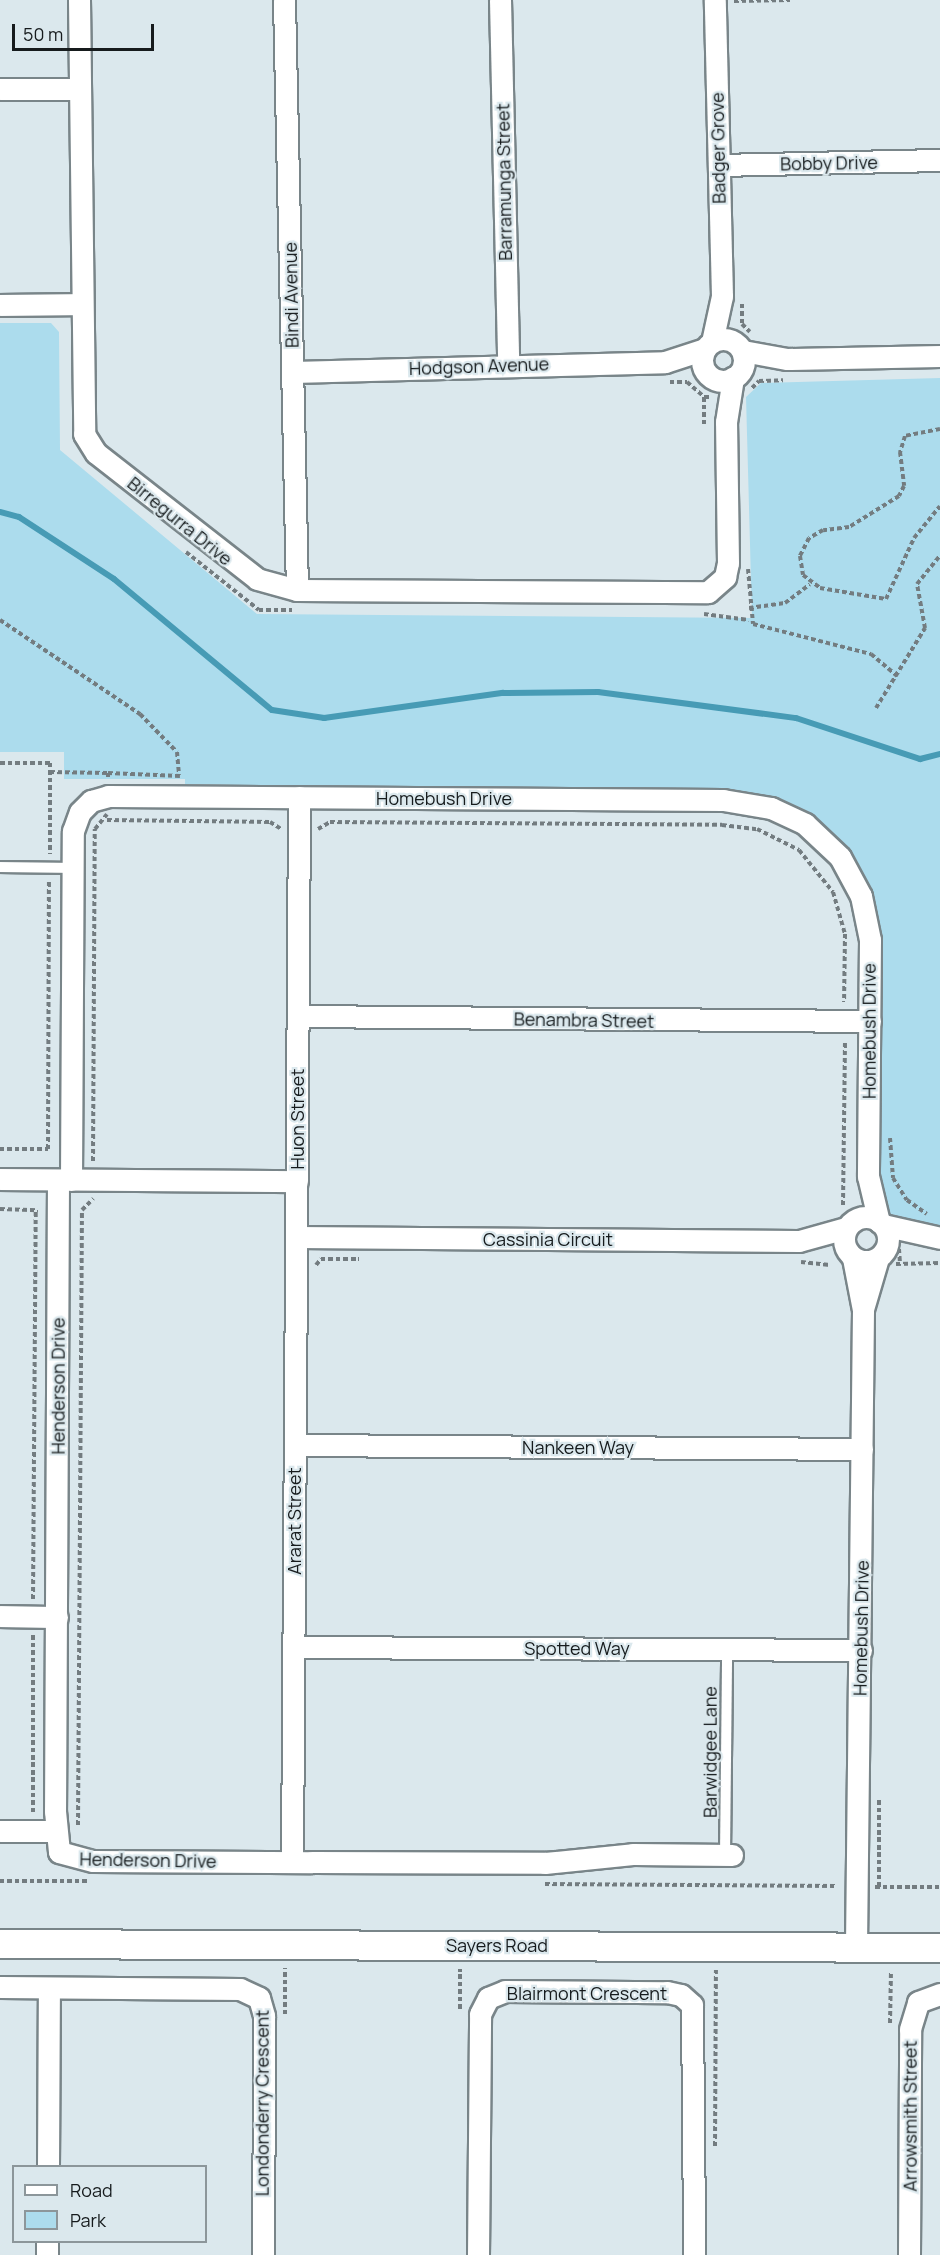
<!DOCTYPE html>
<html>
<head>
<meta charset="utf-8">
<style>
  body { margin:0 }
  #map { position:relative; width:940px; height:2255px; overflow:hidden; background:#dbe8ed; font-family:Manrope,sans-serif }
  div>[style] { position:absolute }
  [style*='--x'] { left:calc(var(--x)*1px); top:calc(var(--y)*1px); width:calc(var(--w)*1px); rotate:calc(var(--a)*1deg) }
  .green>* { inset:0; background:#acdced }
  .stream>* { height:6px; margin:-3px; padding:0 3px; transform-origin:3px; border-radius:3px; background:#479bb5 }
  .path>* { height:4px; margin-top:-2px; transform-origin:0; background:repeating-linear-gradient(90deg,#737c80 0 4.5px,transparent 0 7.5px) }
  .roads { filter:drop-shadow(2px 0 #798589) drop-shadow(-2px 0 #798589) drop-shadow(0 2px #798589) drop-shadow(0 -2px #798589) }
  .lane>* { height:10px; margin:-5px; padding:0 5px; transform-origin:5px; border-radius:5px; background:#fff }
  .street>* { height:21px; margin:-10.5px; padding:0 10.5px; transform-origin:10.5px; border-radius:10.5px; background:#fff }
  .street>.ring { margin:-10.5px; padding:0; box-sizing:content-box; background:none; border:21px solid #fff; border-radius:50% }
  .secondary>* { height:28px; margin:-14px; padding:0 14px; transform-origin:14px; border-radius:14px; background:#fff }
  span { translate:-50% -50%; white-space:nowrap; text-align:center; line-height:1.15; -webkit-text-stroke:4.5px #dbe8ed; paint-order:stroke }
  .street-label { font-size:18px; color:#161b1d }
  .legend { position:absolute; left:12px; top:2165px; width:195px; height:78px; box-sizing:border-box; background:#dbe8ed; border:2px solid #8c969a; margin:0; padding:8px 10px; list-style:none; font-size:18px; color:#161b1d }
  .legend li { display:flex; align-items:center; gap:12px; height:30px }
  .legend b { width:30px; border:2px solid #8c969a }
  .scale { position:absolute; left:12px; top:24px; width:142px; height:27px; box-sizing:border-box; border:3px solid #161b1d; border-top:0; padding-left:8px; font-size:18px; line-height:21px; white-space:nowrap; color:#161b1d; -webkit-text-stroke:4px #dbe8ed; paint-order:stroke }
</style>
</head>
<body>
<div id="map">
  <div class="green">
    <i style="clip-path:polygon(0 323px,51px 323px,59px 332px,60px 450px,257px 614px,752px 618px,746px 397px,761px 383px,940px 378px,940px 1228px,885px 1213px,878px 1182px,877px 920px,867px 885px,849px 853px,825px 826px,795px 807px,735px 790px,281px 786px,185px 784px,185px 779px,64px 779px,64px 752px,0 752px)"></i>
  </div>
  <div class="stream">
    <i style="--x:0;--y:512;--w:20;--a:15"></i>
    <i style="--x:19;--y:517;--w:113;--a:33.1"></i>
    <i style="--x:114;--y:579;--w:205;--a:39.7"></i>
    <i style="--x:272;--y:710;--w:53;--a:8.7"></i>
    <i style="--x:324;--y:718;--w:181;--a:-8"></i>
    <i style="--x:503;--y:693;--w:95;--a:-0.6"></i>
    <i style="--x:598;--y:692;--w:200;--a:7.5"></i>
    <i style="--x:796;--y:718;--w:131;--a:18.3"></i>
    <i style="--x:920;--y:759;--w:21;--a:-14"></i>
  </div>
  <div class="path">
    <i style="--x:734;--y:1;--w:56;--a:-1"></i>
    <i style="--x:742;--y:304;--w:20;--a:90"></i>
    <i style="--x:742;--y:324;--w:11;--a:45"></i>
    <i style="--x:670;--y:382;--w:17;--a:0"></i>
    <i style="--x:687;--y:382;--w:23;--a:41"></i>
    <i style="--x:704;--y:397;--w:6;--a:0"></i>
    <i style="--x:752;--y:388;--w:10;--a:-45"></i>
    <i style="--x:759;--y:381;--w:24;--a:-2"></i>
    <i style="--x:704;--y:397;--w:27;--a:90"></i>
    <i style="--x:940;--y:429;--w:36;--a:169"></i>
    <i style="--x:905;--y:436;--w:17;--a:107"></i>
    <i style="--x:900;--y:452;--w:34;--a:83"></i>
    <i style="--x:904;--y:486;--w:11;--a:117"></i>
    <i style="--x:899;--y:496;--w:59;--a:148.2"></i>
    <i style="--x:849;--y:527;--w:26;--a:173"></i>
    <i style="--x:823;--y:530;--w:16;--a:150"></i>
    <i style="--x:809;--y:538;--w:20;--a:117"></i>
    <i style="--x:800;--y:556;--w:19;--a:81"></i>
    <i style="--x:803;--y:575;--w:21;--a:37"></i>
    <i style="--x:820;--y:588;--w:67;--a:9.5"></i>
    <i style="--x:886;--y:599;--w:67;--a:-65.3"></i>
    <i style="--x:914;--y:538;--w:41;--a:-50.9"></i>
    <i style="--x:186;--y:552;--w:93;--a:38.5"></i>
    <i style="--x:259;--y:610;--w:33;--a:0"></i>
    <i style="--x:748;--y:569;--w:55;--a:84.8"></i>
    <i style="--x:753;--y:624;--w:122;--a:14.3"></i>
    <i style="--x:871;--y:654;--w:34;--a:40"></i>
    <i style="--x:749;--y:608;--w:36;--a:-8"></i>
    <i style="--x:785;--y:603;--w:31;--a:-37"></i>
    <i style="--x:704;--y:614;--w:45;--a:7.6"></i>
    <i style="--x:0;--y:620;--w:169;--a:33.9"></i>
    <i style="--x:140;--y:714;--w:53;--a:45.8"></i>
    <i style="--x:177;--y:752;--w:23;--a:85"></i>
    <i style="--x:876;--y:708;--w:94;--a:-58.5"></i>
    <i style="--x:925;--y:628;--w:45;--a:-100.3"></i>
    <i style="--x:917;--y:584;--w:36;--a:-51"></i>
    <i style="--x:0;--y:763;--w:50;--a:0"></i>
    <i style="--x:50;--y:763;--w:91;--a:90"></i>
    <i style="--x:50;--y:772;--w:58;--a:1"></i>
    <i style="--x:108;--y:777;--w:4;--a:-90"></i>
    <i style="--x:108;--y:773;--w:72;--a:2.4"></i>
    <i style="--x:107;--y:820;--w:163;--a:0.7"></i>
    <i style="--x:270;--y:822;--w:13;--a:32"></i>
    <i style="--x:318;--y:829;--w:14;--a:-30"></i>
    <i style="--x:330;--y:822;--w:392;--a:0.4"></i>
    <i style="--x:722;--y:825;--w:35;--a:7"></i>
    <i style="--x:757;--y:829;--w:47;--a:26.6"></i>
    <i style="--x:799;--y:850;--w:54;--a:51"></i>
    <i style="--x:833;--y:892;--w:44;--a:74.1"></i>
    <i style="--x:845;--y:934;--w:68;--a:90.8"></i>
    <i style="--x:890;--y:1138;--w:40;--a:85.7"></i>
    <i style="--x:893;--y:1178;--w:26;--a:58"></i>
    <i style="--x:907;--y:1200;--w:24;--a:35"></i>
    <i style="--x:0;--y:1149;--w:48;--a:0"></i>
    <i style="--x:48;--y:1149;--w:270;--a:-89.8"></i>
    <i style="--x:93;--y:1161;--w:332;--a:-89.7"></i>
    <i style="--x:95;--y:829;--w:19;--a:-51"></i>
    <i style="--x:843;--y:1205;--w:165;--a:-89.3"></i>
    <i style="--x:0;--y:1209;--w:38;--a:2"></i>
    <i style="--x:899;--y:1249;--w:13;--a:86"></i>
    <i style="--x:801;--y:1262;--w:29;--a:6"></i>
    <i style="--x:896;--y:1264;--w:44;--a:-1.3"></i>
    <i style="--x:316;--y:1265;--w:8;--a:-50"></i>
    <i style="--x:321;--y:1259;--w:38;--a:0"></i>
    <i style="--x:33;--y:1599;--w:390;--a:-89.6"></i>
    <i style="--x:33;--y:1812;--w:179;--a:-90"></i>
    <i style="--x:78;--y:1825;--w:615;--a:-89.63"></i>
    <i style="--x:82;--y:1210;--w:16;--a:-45"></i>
    <i style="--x:0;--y:1881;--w:87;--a:0"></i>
    <i style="--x:545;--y:1884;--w:292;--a:0.4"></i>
    <i style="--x:875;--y:1887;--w:65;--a:0"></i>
    <i style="--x:879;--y:1887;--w:88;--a:-90"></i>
    <i style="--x:460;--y:2009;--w:40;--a:-90"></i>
    <i style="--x:285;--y:2014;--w:46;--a:-90"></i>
    <i style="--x:890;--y:2023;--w:52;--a:-88.9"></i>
    <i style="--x:715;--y:2146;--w:176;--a:-89.7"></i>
  </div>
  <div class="roads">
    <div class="lane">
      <i style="--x:0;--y:867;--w:72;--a:0.8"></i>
      <i style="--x:725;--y:1855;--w:206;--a:-89.4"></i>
    </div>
    <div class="street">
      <i style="--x:79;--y:0;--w:434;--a:89.3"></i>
      <i style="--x:84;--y:434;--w:22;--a:58"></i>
      <i style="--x:96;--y:453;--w:204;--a:38"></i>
      <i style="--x:257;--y:579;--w:41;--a:15.4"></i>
      <i style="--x:297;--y:590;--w:411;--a:0.3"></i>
      <i style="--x:708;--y:592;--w:23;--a:-41"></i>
      <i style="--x:725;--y:577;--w:14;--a:-78"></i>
      <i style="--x:728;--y:563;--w:141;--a:-90.8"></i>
      <i style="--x:726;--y:422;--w:45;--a:-81"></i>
      <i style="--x:284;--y:0;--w:590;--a:88.74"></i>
      <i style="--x:500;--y:0;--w:365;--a:88.7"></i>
      <i style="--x:0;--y:89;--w:79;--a:0"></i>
      <i style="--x:719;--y:165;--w:221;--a:-1.3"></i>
      <i style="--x:0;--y:305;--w:80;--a:-0.7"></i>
      <i class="ring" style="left:702px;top:339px;width:21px;height:21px"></i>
      <i style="--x:712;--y:342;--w:47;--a:-77.7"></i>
      <i style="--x:722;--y:296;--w:296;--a:-91.4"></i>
      <i style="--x:743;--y:351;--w:45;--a:10.3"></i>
      <i style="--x:787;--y:359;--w:153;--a:-1.1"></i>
      <i style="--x:293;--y:372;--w:372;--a:-1.5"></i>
      <i style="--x:665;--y:362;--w:42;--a:-18"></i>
      <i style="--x:298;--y:1016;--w:572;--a:0.5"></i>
      <i style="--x:0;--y:1179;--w:297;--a:0.4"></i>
      <i style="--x:58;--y:1180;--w:631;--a:90.27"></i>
      <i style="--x:55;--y:1811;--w:41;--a:84.4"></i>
      <i style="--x:59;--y:1852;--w:35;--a:15"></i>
      <i style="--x:93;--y:1861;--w:219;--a:0.3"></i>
      <i style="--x:312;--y:1862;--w:233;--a:0.2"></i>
      <i style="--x:545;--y:1863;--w:88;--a:-5.8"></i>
      <i style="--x:633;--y:1854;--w:99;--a:0.6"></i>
      <i style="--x:71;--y:1180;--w:349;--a:-89.7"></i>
      <i style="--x:73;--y:831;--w:20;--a:-70"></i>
      <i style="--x:80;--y:812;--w:16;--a:-45"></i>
      <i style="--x:91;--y:801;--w:18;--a:-16"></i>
      <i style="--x:108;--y:796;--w:615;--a:0.37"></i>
      <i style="--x:723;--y:800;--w:49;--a:9.5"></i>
      <i style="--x:771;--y:808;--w:38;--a:25"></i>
      <i style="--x:805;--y:824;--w:48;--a:43.3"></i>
      <i style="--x:840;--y:857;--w:44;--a:61.7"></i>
      <i style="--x:861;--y:896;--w:45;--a:78.4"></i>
      <i style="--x:870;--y:940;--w:236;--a:90.5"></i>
      <i style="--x:868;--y:1176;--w:47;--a:76.6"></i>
      <i class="ring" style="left:844px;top:1217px;width:23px;height:23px"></i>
      <i style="--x:883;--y:1225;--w:58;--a:12.8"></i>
      <i style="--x:297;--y:1237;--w:502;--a:0.46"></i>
      <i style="--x:799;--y:1241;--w:49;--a:-15.5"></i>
      <i style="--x:853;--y:1258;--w:53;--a:79.1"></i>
      <i style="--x:863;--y:1310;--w:637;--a:90.63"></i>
      <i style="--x:863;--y:1309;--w:53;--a:-73.6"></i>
      <i style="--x:295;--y:1445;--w:567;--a:0.4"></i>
      <i style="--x:0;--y:1616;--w:57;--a:1"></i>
      <i style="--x:294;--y:1647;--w:567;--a:0.3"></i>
      <i style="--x:0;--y:1831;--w:55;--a:0"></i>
      <i style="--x:292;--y:1862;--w:1065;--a:-89.62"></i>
      <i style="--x:0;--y:1987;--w:240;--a:0.5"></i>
      <i style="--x:240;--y:1989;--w:21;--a:25"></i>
      <i style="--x:259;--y:1998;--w:19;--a:74"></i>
      <i style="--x:264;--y:2016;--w:239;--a:90.2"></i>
      <i style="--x:48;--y:2166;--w:178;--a:-89.7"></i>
      <i style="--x:47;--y:2255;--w:13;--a:-90"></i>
      <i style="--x:478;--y:2255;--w:241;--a:-89.5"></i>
      <i style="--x:480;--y:2014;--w:18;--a:-63"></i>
      <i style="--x:488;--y:1998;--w:18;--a:-22"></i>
      <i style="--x:505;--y:1991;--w:162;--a:0.4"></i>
      <i style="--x:667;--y:1992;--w:14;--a:12"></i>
      <i style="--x:681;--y:1995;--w:15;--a:42"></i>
      <i style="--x:692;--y:2005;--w:250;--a:89.5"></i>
      <i style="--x:909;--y:2255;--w:226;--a:-89.7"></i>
      <i style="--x:910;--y:2029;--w:28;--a:-73"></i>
      <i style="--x:918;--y:2002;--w:23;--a:-20"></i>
    </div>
    <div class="secondary">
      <i style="--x:0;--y:1944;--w:940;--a:0.24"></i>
    </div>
  </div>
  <div class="street-label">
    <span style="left:718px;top:148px;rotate:-91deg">Badger Grove</span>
    <span style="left:829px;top:163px;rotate:-1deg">Bobby Drive</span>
    <span style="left:504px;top:182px;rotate:-91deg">Barramunga Street</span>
    <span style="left:291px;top:295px;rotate:-91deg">Bindi Avenue</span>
    <span style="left:479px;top:366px;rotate:-2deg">Hodgson Avenue</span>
    <span style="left:180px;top:521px;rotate:39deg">Birregurra Drive</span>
    <span style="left:444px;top:798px">Homebush Drive</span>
    <span style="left:584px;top:1020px;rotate:1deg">Benambra Street</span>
    <span style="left:869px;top:1031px;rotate:-90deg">Homebush Drive</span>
    <span style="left:297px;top:1119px;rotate:-90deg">Huon Street</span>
    <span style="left:548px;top:1239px">Cassinia Circuit</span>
    <span style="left:58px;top:1386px;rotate:-90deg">Henderson Drive</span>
    <span style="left:578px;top:1447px">Nankeen Way</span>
    <span style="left:294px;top:1521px;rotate:-90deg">Ararat Street</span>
    <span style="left:861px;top:1628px;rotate:-89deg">Homebush Drive</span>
    <span style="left:577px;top:1648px">Spotted Way</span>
    <span style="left:710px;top:1752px;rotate:-90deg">Barwidgee Lane</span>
    <span style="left:148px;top:1860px;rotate:1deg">Henderson Drive</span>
    <span style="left:497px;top:1945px">Sayers Road</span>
    <span style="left:587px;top:1993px">Blairmont Crescent</span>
    <span style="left:262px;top:2103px;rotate:-90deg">Londonderry Crescent</span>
    <span style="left:910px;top:2116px;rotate:-90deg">Arrowsmith Street</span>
  </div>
  <ul class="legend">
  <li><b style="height:8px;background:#fff"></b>Road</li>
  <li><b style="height:16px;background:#acdced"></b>Park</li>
  </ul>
  <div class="scale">50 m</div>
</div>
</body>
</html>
